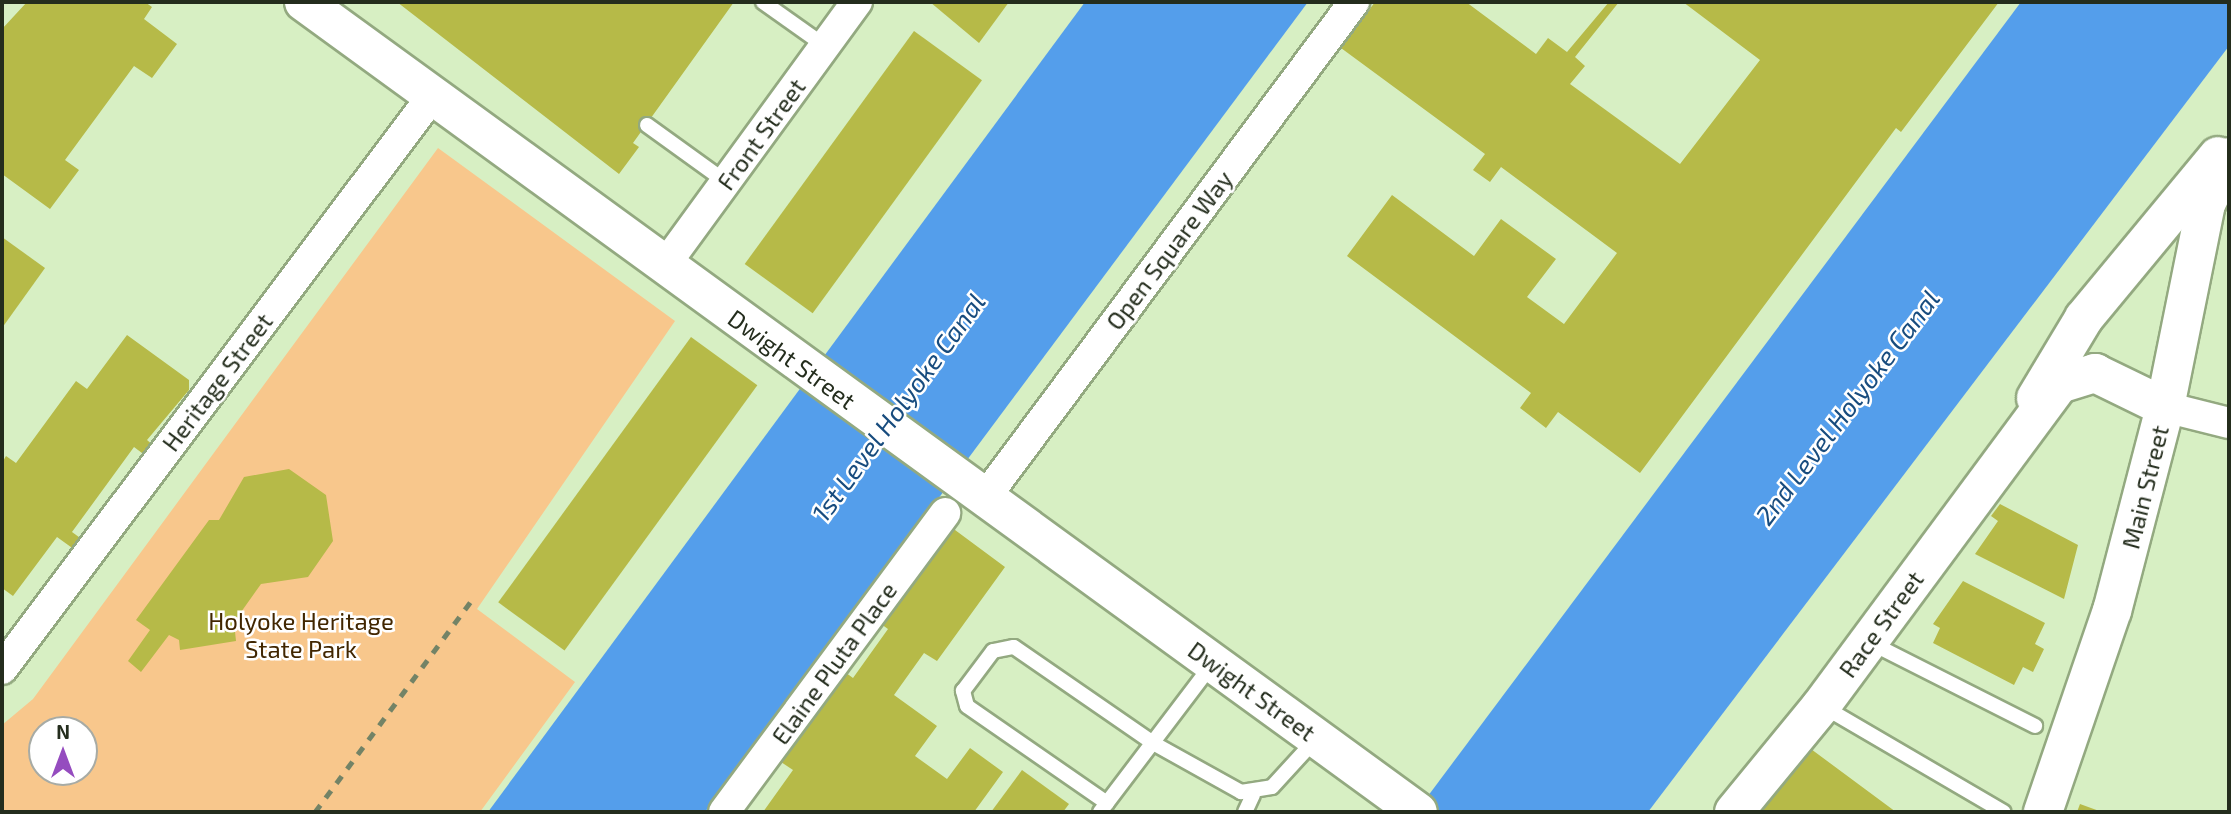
<!DOCTYPE html>
<html>
<head>
<meta charset="utf-8">
<style>
  body { margin:0 }
  #map { position:relative; width:2231px; height:814px; overflow:hidden; background:#d7efc3; font-family:"Exo 2",sans-serif }
  div>[style] { position:absolute }
  [style*='--x'] { left:calc(var(--x)*1px); top:calc(var(--y)*1px); width:calc(var(--w)*1px); rotate:calc(var(--a)*1deg) }
  .green>* { inset:0; background:#f8c78c }
  .water>* { inset:0; background:#549eeb }
  .building>* { inset:0; background:#b6ba48; transform-origin:0 0 }
  .roads { filter:drop-shadow(2px 0 #93a980) drop-shadow(-2px 0 #93a980) drop-shadow(0 2px #93a980) drop-shadow(0 -2px #93a980) }
  .lane>* { height:14px; margin:-7px; padding:0 7px; transform-origin:7px; border-radius:7px; background:#fff }
  .street>* { height:30px; margin:-15px; padding:0 15px; transform-origin:15px; border-radius:15px; background:#fff }
  .secondary>* { height:38px; margin:-19px; padding:0 19px; transform-origin:19px; border-radius:19px; background:#fff }
  .rail>* { height:5px; margin-top:-2.5px; transform-origin:0; background:repeating-linear-gradient(90deg,#738366 0 9px,transparent 0 18px) }
  span { translate:-50% -50%; white-space:nowrap; text-align:center; line-height:1.15; -webkit-text-stroke:5px #fff; paint-order:stroke }
  .street-label { font-size:24px; color:#242d1d }
  .park-label { font-size:24px; color:#412600 }
  .water-label { font-size:26px; color:#184c7e; font-style:italic }
  .frame { position:absolute; inset:0; border:4px solid #242d1d; pointer-events:none }
  .north { position:absolute; left:28px; top:716px; width:70px; height:70px; box-sizing:border-box; background:#fff; border:2px solid #a7aba5; border-radius:50%; rotate:0deg; font-size:19px; font-weight:700; line-height:28px; text-align:center; color:#242d1d }
  .north::after { content:''; display:block; margin:auto; width:24px; height:32px; background:#954cbf; clip-path:polygon(50% 0,100% 100%,50% 72%,0 100%) }
</style>
</head>
<body>
<div id="map">
  <div class="green">
    <i style="clip-path:polygon(evenodd,438px 148px,675px 321px,477px 609px,575px 682px,480px 812px,2px 812px,2px 725px,33px 699px,438px 148px,42px 730px,84px 730px,84px 772px,42px 772px,42px 730px)"></i>
  </div>
  <div class="water">
    <i style="clip-path:polygon(1085px 2px,1308px 2px,705px 812px,488px 812px)"></i>
    <i style="clip-path:polygon(2021px 2px,2229px 2px,2229px 46px,1648px 812px,1416px 812px)"></i>
  </div>
  <div class="building">
    <i style="clip-path:polygon(27px 2px,145px 2px,152px 7px,144px 19px,177px 44px,152px 78px,134px 66px,65px 160px,79px 170px,50px 209px,2px 174px,2px 29px)"></i>
    <i style="clip-path:polygon(397px 2px,734px 2px,633px 143px,639px 147px,619px 174px)"></i>
    <i style="clip-path:polygon(930px 2px,1009px 2px,979px 43px)"></i>
    <i style="clip-path:polygon(1375px 2px,1466px 2px,1536px 54px,1548px 38px,1567px 52px,1609px 2px,1619px 2px,1575px 57px,1585px 66px,1570px 84px,1680px 164px,1760px 60px,1683px 2px,1999px 2px,1901px 132px,1896px 128px,1640px 473px,1558px 412px,1546px 428px,1520px 408px,1531px 393px,1347px 256px,1392px 195px,1474px 256px,1501px 219px,1556px 259px,1527px 297px,1564px 324px,1617px 253px,1501px 167px,1490px 182px,1473px 170px,1485px 154px,1341px 48px)"></i>
    <i style="left:914px;top:31px;width:84px;height:288px;rotate:36deg"></i>
    <i style="clip-path:polygon(2px 237px,45px 268px,2px 328px)"></i>
    <i style="clip-path:polygon(127px 335px,189px 380px,189px 390px,147px 440px,154px 446px,146px 456px,134px 447px,72px 532px,83px 540px,75px 550px,57px 537px,13px 596px,2px 588px,2px 463px,6px 456px,16px 463px,76px 381px,87px 389px)"></i>
    <i style="left:691px;top:337px;width:82px;height:328px;rotate:36deg"></i>
    <i style="clip-path:polygon(289px 469px,326px 495px,333px 541px,308px 577px,261px 584px,234px 622px,236px 641px,180px 650px,179px 640px,169px 635px,141px 672px,128px 661px,150px 630px,136px 620px,209px 520px,219px 520px,244px 477px)"></i>
    <i style="clip-path:polygon(2000px 504px,2078px 545px,2064px 599px,1975px 554px,1998px 521px,1991px 516px)"></i>
    <i style="clip-path:polygon(951px 527px,1005px 567px,937px 661px,924px 653px,894px 695px,937px 726px,915px 756px,947px 779px,970px 748px,1003px 772px,974px 812px,763px 812px,793px 770px,769px 754px,834px 664px,853px 678px,888px 629px,881px 624px)"></i>
    <i style="clip-path:polygon(1963px 581px,2045px 623px,2035px 644px,2044px 649px,2033px 672px,2023px 667px,2014px 685px,1933px 643px,1940px 628px,1933px 624px)"></i>
    <i style="clip-path:polygon(1807px 746px,1815px 752px,1896px 812px,1757px 812px)"></i>
    <i style="clip-path:polygon(1022px 770px,1069px 804px,1063px 812px,991px 812px)"></i>
    <i style="clip-path:polygon(2080px 804px,2102px 812px,2077px 812px)"></i>
  </div>
  <div class="roads">
    <div class="lane">
      <i style="--x:763;--y:2;--w:76;--a:35.4"></i>
      <i style="--x:647;--y:125;--w:97;--a:35.8"></i>
      <i style="--x:1871;--y:643;--w:184;--a:26.8"></i>
      <i style="--x:1824;--y:707;--w:208;--a:30.3"></i>
      <i style="--x:1107;--y:803;--w:170;--a:-145.3"></i>
      <i style="--x:967;--y:706;--w:16;--a:-105"></i>
      <i style="--x:963;--y:691;--w:50;--a:-53.1"></i>
      <i style="--x:993;--y:651;--w:21;--a:-11"></i>
      <i style="--x:1014;--y:647;--w:169;--a:34.6"></i>
      <i style="--x:1153;--y:743;--w:101;--a:29.1"></i>
      <i style="--x:1241;--y:792;--w:31;--a:-9"></i>
      <i style="--x:1272;--y:787;--w:64;--a:-47.5"></i>
      <i style="--x:1100;--y:812;--w:187;--a:-52.8"></i>
      <i style="--x:1245;--y:812;--w:19;--a:-65"></i>
    </div>
    <div class="street">
      <i style="--x:665;--y:265;--w:326;--a:-53.9"></i>
      <i style="--x:2165;--y:407;--w:66;--a:14"></i>
      <i style="--x:984;--y:499;--w:620;--a:-53.33"></i>
      <i style="--x:2;--y:669;--w:718;--a:-53.1"></i>
      <i style="--x:724;--y:812;--w:372;--a:-53.5"></i>
    </div>
    <div class="secondary">
      <i style="--x:304;--y:2;--w:1377;--a:36.02"></i>
      <i style="--x:2036;--y:398;--w:93;--a:-59"></i>
      <i style="--x:2084;--y:318;--w:210;--a:-50.4"></i>
      <i style="--x:1734;--y:812;--w:137;--a:-50.6"></i>
      <i style="--x:1821;--y:706;--w:400;--a:-53.5"></i>
      <i style="--x:2059;--y:384;--w:38;--a:-17"></i>
      <i style="--x:2095;--y:373;--w:78;--a:25.9"></i>
      <i style="--x:2043;--y:812;--w:213;--a:-71.1"></i>
      <i style="--x:2112;--y:611;--w:211;--a:-75.4"></i>
      <i style="--x:2165;--y:407;--w:207;--a:-78.6"></i>
      <i style="--x:2206;--y:204;--w:52;--a:-63.9"></i>
    </div>
  </div>
  <div class="rail">
    <i style="--x:315;--y:812;--w:269;--a:-53.5"></i>
  </div>
  <div class="street-label">
    <span style="left:761px;top:134px;rotate:-54deg">Front Street</span>
    <span style="left:1169px;top:250px;rotate:-53deg">Open Square Way</span>
    <span style="left:792px;top:359px;rotate:36deg">Dwight Street</span>
    <span style="left:217px;top:382px;rotate:-53deg">Heritage Street</span>
    <span style="left:2145px;top:487px;rotate:-76deg">Main Street</span>
    <span style="left:1881px;top:624px;rotate:-54deg">Race Street</span>
    <span style="left:834px;top:663px;rotate:-54deg">Elaine Pluta Place</span>
    <span style="left:1252px;top:691px;rotate:36deg">Dwight Street</span>
  </div>
  <div class="park-label">
    <span style="left:301px;top:635px">Holyoke Heritage<br>State Park</span>
  </div>
  <div class="water-label">
    <span style="left:898px;top:407px;rotate:-54deg">1st Level Holyoke Canal</span>
    <span style="left:1847px;top:407px;rotate:-53deg">2nd Level Holyoke Canal</span>
  </div>
  <div class="frame"></div>
  <div class="north">N</div>
</div>
</body>
</html>
